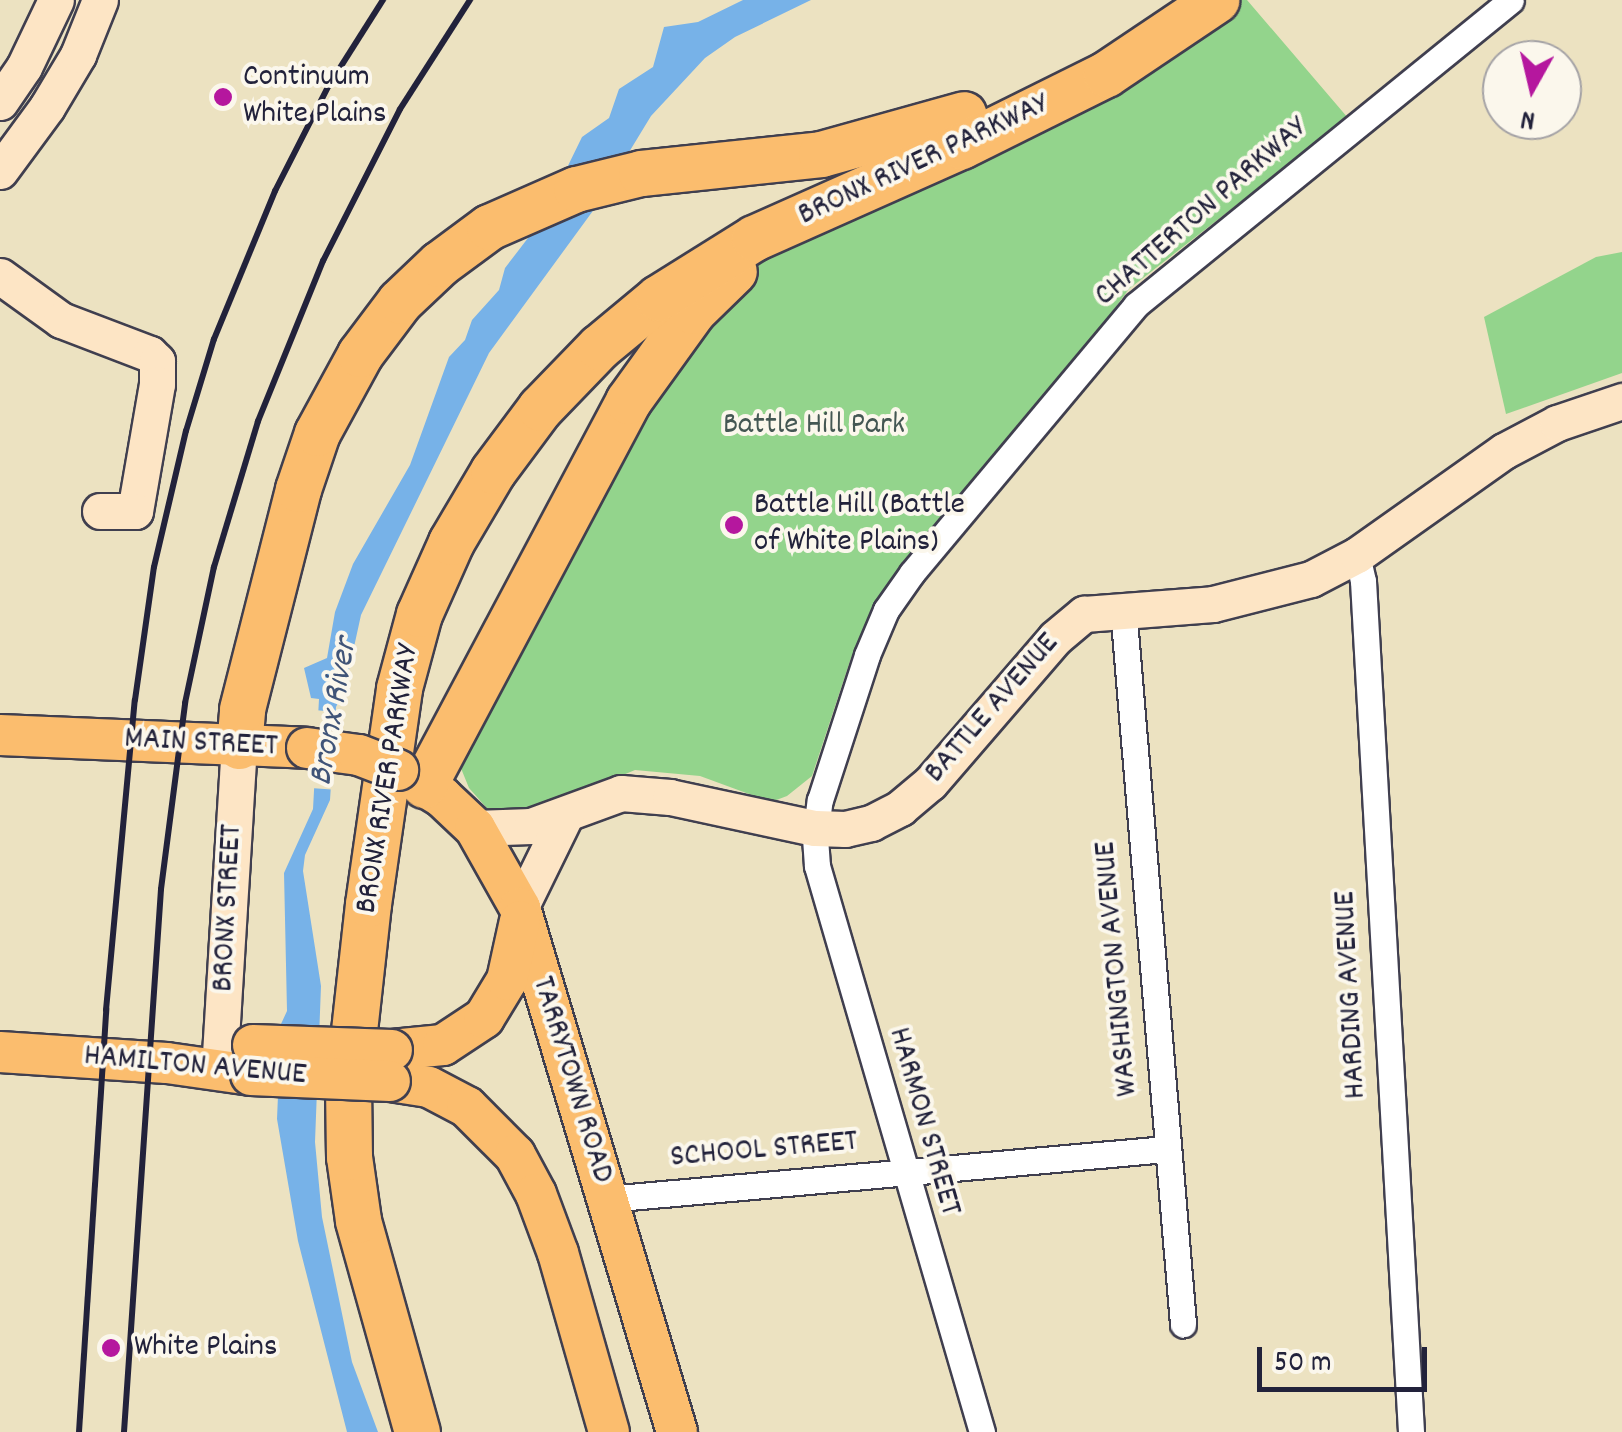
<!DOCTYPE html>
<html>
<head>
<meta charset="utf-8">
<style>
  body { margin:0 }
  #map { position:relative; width:1622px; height:1432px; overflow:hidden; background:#ece2c1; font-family:Dekko,sans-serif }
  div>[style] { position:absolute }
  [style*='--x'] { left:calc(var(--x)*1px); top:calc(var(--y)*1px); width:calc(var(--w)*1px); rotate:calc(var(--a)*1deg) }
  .green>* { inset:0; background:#93d48c }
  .water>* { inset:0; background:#77b2e8 }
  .pier>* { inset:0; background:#ece2c1; transform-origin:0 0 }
  .roads { filter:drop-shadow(2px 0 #403f4f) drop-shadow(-2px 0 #403f4f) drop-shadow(0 2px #403f4f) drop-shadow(0 -2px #403f4f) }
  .street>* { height:25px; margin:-12.5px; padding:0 12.5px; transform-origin:12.5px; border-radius:12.5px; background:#fff }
  .secondary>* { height:35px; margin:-17.5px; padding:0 17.5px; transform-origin:17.5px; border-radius:17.5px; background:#fde5c5 }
  .primary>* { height:40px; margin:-20px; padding:0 20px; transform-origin:20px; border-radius:20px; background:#fbbd6e }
  .highway>* { height:45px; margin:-22.5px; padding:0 22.5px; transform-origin:22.5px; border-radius:22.5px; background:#fbbd6e }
  .rail>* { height:6px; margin:-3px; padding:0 3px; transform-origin:3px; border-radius:3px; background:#22223b }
  .bridges { filter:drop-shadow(2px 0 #403f4f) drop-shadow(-2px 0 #403f4f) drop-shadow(0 2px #403f4f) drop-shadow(0 -2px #403f4f) }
  .primary-bridge>* { height:40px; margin:-20px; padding:0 20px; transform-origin:20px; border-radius:20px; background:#fbbd6e }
  .dots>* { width:28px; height:28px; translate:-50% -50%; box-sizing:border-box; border:5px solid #fbf7ec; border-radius:50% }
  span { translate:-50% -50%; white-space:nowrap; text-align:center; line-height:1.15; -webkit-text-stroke:8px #fbf7ec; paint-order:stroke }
  .poi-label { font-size:32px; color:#22223b }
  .left { translate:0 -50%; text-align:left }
  .street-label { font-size:32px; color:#22223b }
  .park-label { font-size:32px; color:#445753 }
  .water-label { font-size:35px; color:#405478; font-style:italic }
  .north { position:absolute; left:1482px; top:40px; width:100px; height:100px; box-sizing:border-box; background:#fbf7ec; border:2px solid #a4a2a5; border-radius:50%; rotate:188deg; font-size:28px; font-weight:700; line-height:40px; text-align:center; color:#22223b }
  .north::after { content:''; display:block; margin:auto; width:35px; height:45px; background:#b5179e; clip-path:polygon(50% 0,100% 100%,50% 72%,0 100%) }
  .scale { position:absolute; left:1257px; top:1347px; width:170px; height:45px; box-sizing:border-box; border:5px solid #22223b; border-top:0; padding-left:12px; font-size:30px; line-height:35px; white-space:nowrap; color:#22223b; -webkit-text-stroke:8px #fbf7ec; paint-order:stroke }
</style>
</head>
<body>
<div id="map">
  <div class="green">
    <i style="clip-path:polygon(1239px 0,1247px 0,1348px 118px,1129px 289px,1086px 347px,886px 587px,851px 658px,812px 776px,787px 796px,771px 802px,700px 776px,635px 770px,546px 807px,493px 815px,469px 788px,458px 761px,550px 562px,724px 291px,805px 229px,1171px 47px)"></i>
    <i style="clip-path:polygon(1622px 252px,1622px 373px,1506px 414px,1484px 317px,1596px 257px)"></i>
  </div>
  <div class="water">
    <i style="clip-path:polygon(743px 0,811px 0,735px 37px,705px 58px,651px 116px,595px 208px,489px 353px,361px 615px,345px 688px,336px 707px,330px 800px,305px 855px,303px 871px,321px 986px,315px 1142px,322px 1217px,352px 1362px,378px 1432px,347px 1432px,298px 1241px,277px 1119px,281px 1024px,287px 1011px,284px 873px,313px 809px,319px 699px,311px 698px,304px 668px,327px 658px,335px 612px,353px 564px,410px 465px,449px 357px,465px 340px,472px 320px,499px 290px,505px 268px,541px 221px,582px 137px,609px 118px,619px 89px,653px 67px,664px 27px,698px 22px)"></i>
  </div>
  <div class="pier">
    <i style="left:313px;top:710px;width:27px;height:78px;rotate:4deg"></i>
  </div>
  <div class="roads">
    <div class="street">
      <i style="--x:1357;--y:555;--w:27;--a:77"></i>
      <i style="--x:1363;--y:581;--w:852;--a:86.77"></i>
      <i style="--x:1123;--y:608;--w:719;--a:85.21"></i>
      <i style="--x:607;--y:1199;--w:561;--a:-5.11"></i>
      <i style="--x:982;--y:1432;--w:590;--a:-106.25"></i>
      <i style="--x:817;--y:866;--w:28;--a:-94"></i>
      <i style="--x:815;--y:838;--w:38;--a:-83"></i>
      <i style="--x:820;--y:800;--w:152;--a:-72"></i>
      <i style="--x:867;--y:655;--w:49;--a:-67.1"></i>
      <i style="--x:886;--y:610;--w:45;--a:-54.9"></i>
      <i style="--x:912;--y:573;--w:349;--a:-50.1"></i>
      <i style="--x:1136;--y:305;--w:483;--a:-39.1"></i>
    </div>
    <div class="secondary">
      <i style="--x:0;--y:102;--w:42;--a:-55.6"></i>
      <i style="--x:24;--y:67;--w:74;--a:-64.5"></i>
      <i style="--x:0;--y:171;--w:79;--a:-53.7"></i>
      <i style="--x:47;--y:107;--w:61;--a:-59.2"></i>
      <i style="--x:78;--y:55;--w:59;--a:-68.2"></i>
      <i style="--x:0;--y:276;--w:75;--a:35.8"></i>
      <i style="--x:61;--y:320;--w:95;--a:20.9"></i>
      <i style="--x:150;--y:354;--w:10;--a:45"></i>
      <i style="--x:157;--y:361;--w:23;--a:90"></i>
      <i style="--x:157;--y:384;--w:129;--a:99.8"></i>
      <i style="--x:135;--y:511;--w:35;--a:180"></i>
      <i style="--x:475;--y:828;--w:56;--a:-2"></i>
      <i style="--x:531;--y:826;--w:96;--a:-20.1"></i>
      <i style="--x:621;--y:793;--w:49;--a:4.7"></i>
      <i style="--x:670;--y:797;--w:148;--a:12.1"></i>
      <i style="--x:815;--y:828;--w:30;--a:2"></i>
      <i style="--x:845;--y:829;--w:27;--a:-13"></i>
      <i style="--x:871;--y:823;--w:33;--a:-27"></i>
      <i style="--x:900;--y:808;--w:39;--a:-40"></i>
      <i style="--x:930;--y:783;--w:191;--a:-49.2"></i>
      <i style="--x:1055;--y:638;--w:38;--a:-40"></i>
      <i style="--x:1084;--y:614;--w:129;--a:-4.4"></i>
      <i style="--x:1213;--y:604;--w:101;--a:-14.3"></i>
      <i style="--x:1311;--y:579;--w:52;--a:-27.6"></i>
      <i style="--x:1357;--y:555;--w:180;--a:-35.3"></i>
      <i style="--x:1504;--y:451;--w:60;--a:-27.8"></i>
      <i style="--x:1557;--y:423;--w:69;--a:-18.7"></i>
      <i style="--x:520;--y:908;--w:105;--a:-63.9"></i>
      <i style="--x:219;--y:1071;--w:326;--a:-86.5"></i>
    </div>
    <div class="primary">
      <i style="--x:0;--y:735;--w:307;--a:2.4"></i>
      <i style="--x:398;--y:770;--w:52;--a:31.5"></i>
      <i style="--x:442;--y:797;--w:45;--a:43.2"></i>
      <i style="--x:475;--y:828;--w:92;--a:60.6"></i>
      <i style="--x:520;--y:908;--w:547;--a:73.32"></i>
      <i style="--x:392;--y:1050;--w:51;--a:-5.6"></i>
      <i style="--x:443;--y:1045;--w:49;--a:-33.4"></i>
      <i style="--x:484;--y:1018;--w:44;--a:-58.8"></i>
      <i style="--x:507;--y:980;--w:60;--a:-77.6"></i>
      <i style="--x:0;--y:1052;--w:167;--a:3.8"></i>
      <i style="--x:167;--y:1063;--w:85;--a:8.1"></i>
      <i style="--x:390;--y:1081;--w:39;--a:9"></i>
      <i style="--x:429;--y:1087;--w:43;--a:27.8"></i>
      <i style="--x:467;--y:1107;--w:68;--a:45"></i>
      <i style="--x:515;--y:1155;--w:44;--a:61.7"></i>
      <i style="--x:536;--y:1194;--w:63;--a:69.6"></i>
      <i style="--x:558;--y:1253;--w:186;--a:74.1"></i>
    </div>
    <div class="highway">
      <i style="--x:239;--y:746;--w:37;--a:-85"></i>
      <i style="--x:242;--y:709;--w:227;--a:-75.7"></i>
      <i style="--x:298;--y:489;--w:59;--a:-71.3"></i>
      <i style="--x:317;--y:433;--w:90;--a:-61.4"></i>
      <i style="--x:360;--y:354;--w:66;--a:-53"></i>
      <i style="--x:400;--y:301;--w:54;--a:-43.5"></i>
      <i style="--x:439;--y:264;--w:62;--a:-36.5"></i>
      <i style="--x:489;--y:227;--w:95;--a:-23.6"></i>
      <i style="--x:576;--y:189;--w:67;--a:-13.8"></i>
      <i style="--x:641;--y:173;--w:181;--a:-6"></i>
      <i style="--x:821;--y:154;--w:148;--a:-15.6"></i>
      <i style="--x:424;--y:785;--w:435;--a:-62"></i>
      <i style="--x:628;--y:401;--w:111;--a:-54.2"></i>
      <i style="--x:693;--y:311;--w:57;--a:-44.3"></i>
      <i style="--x:417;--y:1432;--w:220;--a:-105.6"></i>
      <i style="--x:358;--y:1220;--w:64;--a:-98.1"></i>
      <i style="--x:349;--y:1157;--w:72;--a:-90.8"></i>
      <i style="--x:348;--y:1085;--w:182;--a:-83.7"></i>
      <i style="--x:368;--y:904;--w:218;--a:-81.8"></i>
      <i style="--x:399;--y:688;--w:77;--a:-74.9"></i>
      <i style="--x:419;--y:614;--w:79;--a:-66"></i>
      <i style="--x:451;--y:542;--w:82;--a:-59.4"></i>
      <i style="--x:493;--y:471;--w:79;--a:-53.3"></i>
      <i style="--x:540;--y:408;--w:85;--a:-46"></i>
      <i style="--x:599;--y:347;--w:77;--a:-39.7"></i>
      <i style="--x:658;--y:298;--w:113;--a:-32"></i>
      <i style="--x:754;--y:238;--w:227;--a:-24"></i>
      <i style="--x:961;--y:146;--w:162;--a:-26.4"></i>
      <i style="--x:1106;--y:74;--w:133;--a:-33.9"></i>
    </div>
  </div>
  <div class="rail">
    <i style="--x:79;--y:1432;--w:423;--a:-86.3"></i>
    <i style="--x:106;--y:1010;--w:311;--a:-84.7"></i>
    <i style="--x:135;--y:700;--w:134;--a:-81.9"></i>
    <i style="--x:154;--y:567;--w:140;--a:-76.8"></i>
    <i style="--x:186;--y:431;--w:96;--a:-73.1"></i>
    <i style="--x:214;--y:339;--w:160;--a:-67.6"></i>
    <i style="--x:275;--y:191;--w:119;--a:-63"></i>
    <i style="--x:329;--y:85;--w:101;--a:-57.6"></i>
    <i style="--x:124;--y:1432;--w:544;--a:-86.1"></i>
    <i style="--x:161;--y:889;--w:188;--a:-82.6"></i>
    <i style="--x:185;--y:703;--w:139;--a:-78"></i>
    <i style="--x:214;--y:567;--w:152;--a:-73.2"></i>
    <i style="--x:258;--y:421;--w:173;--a:-67.9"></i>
    <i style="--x:323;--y:261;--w:170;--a:-63.1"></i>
    <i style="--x:400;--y:109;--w:130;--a:-57.3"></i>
  </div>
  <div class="bridges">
    <div class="primary-bridge">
      <i style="--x:307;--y:748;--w:52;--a:7.7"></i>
      <i style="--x:359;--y:755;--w:42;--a:21"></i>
      <i style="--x:253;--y:1045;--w:139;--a:2.1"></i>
      <i style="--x:251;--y:1075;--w:139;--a:2.5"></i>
    </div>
  </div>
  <div class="dots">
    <i style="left:223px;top:97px;background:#b5179e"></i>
    <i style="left:734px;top:525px;background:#b5179e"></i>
    <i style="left:111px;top:1348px;background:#b5179e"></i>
  </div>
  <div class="poi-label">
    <span class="left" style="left:243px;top:97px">Continuum<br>White Plains</span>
    <span class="left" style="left:754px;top:525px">Battle Hill (Battle<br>of White Plains)</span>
    <span class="left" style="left:134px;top:1348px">White Plains</span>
  </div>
  <div class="street-label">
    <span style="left:924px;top:161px;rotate:-25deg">BRONX RIVER PARKWAY</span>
    <span style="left:1202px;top:213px;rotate:-41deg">CHATTERTON PARKWAY</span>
    <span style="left:993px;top:709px;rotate:-49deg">BATTLE AVENUE</span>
    <span style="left:201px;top:744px;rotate:3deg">MAIN STREET</span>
    <span style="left:389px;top:779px;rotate:-81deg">BRONX RIVER PARKWAY</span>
    <span style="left:229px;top:908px;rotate:-87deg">BRONX STREET</span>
    <span style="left:1118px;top:969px;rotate:-95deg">WASHINGTON AVENUE</span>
    <span style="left:1352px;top:995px;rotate:-93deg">HARDING AVENUE</span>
    <span style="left:195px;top:1067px;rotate:5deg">HAMILTON AVENUE</span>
    <span style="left:571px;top:1080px;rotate:73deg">TARRYTOWN ROAD</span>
    <span style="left:923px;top:1122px;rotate:74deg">HARMON STREET</span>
    <span style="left:764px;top:1151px;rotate:-5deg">SCHOOL STREET</span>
  </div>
  <div class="park-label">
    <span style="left:814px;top:426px">Battle Hill Park</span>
  </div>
  <div class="water-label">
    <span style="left:335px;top:712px;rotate:-80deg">Bronx River</span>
  </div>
  <div class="north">N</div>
  <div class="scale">50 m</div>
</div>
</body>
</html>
